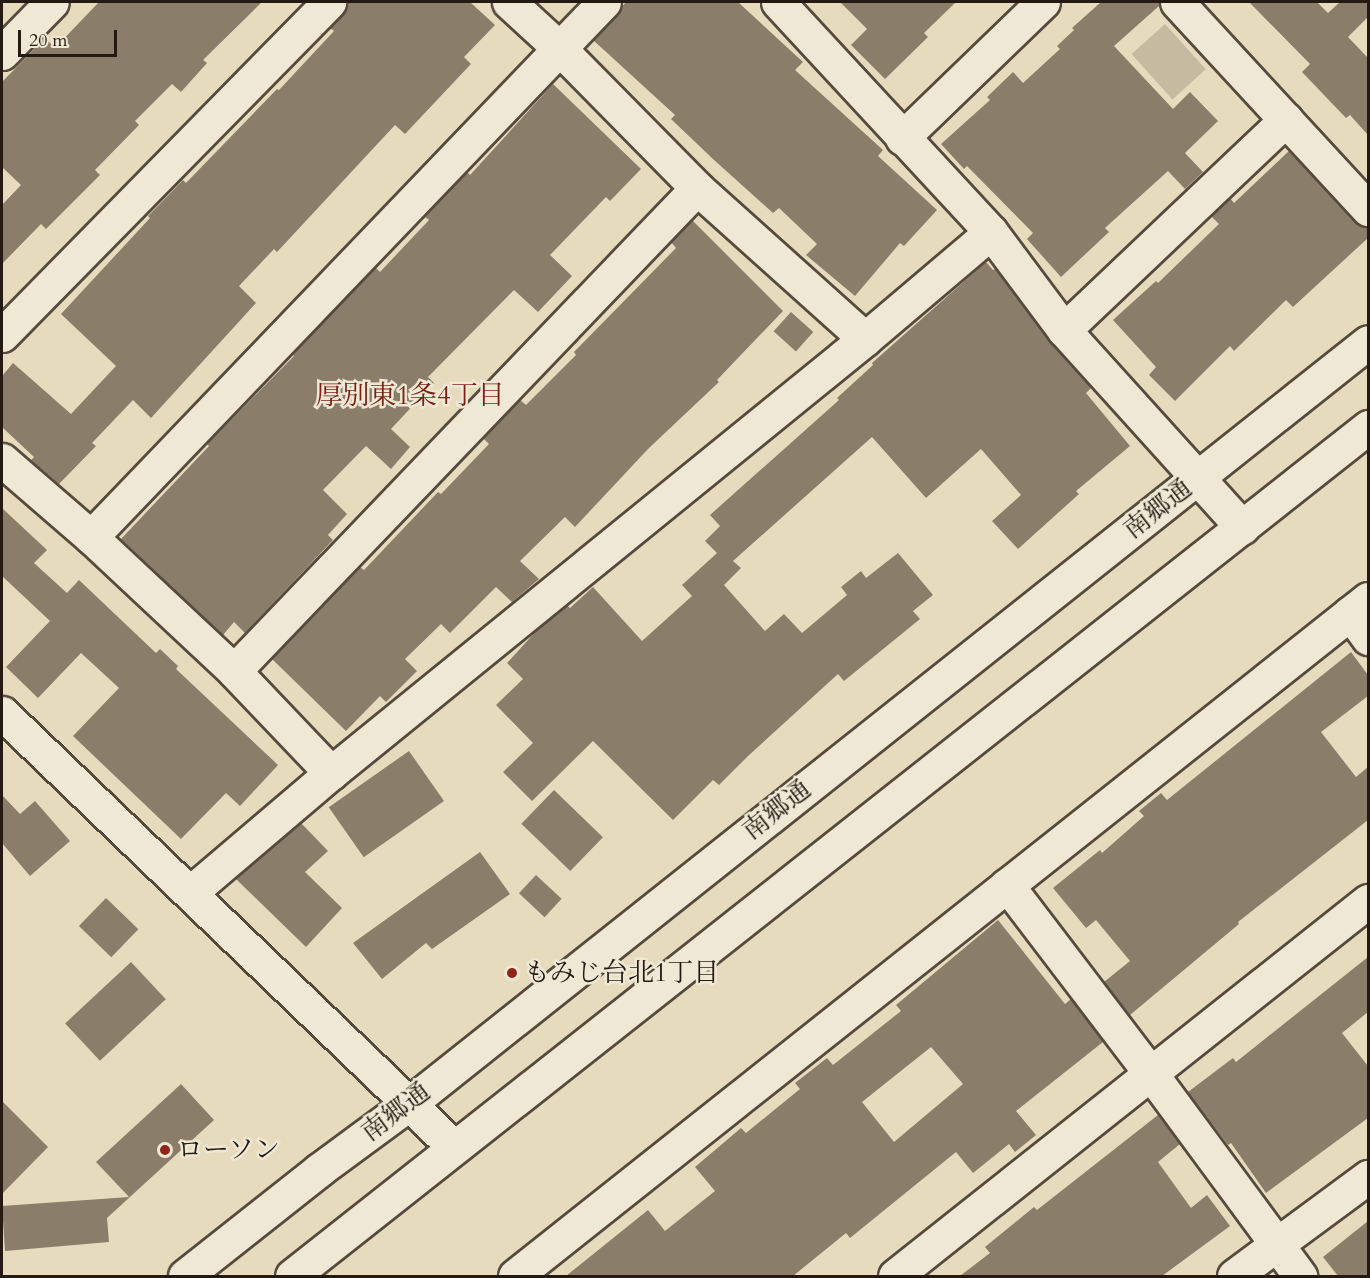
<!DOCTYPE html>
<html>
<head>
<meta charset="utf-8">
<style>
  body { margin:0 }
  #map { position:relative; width:1370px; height:1278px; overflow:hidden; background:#e7dbbe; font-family:Cardo,"Noto Serif JP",serif }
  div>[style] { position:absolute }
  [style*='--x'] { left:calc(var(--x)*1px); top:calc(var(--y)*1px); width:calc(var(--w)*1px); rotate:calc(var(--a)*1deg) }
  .green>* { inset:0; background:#c6baa1; transform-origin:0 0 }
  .building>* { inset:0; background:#8a7e6b; transform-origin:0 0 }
  .roads { filter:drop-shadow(2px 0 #564a3d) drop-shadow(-2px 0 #564a3d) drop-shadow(0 2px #564a3d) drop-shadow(0 -2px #564a3d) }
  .minor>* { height:33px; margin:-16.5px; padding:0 16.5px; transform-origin:16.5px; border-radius:16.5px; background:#efe8d5 }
  .tertiary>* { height:33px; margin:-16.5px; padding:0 16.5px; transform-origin:16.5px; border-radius:16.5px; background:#efe8d5 }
  .dots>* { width:16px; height:16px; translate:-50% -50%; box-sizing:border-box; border:3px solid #efe8d5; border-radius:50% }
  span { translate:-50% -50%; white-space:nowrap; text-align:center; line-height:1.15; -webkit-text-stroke:5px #efe8d5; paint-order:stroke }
  .street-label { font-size:26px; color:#251a12 }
  .poi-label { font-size:26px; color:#251a12 }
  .left { translate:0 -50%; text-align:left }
  .neighbourhood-label { font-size:27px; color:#7a1f14 }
  .frame { position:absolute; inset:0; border:3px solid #251a12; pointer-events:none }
  .scale { position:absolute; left:18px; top:30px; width:99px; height:27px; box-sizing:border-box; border:3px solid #251a12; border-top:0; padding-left:8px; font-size:18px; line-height:21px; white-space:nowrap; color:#251a12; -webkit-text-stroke:4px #efe8d5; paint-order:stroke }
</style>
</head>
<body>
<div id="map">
  <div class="green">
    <i style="left:1165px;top:24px;width:61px;height:45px;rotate:48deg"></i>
  </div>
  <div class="building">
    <i style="clip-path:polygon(99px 2px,262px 2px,203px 60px,207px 63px,181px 92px,172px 84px,135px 121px,139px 125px,95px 170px,100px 175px,46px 229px,41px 224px,2px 264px,2px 205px,21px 185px,2px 167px,2px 82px,45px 38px,55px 48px)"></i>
    <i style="clip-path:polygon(347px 2px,470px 2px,495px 25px,464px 57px,471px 64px,405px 134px,395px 125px,277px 252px,274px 249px,239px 286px,256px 303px,151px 418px,133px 400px,92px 443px,96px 446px,59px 484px,31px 460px,34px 457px,2px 427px,2px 376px,13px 363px,71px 414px,116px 366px,61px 314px,150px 218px,148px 216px,183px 180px,186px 183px,277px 89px,279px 90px,334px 31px,330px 28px,343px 15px)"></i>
    <i style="clip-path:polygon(626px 2px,738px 2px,803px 62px,795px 70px,883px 150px,878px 156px,937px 210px,904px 246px,900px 243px,855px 296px,806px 255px,817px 244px,779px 208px,773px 213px,713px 159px,671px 119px,675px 115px,593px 40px)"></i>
    <i style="clip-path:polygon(840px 2px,956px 2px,924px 33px,928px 37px,885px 79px,851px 45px,867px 29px)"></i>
    <i style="clip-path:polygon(1101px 2px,1159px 2px,1159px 6px,1114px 46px,1173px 109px,1190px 92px,1218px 121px,1185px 153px,1203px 172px,1185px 189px,1168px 171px,1105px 228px,1109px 232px,1061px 277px,1027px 239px,1033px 233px,967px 166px,964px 169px,941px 144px,990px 100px,987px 97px,1013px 72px,1023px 83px,1060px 49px,1057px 46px,1074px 30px,1072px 28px)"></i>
    <i style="clip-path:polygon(1249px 2px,1317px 2px,1328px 13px,1340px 2px,1368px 2px,1368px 17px,1348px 37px,1368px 58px,1368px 135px,1350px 115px,1346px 118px,1302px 72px,1310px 64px)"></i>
    <i style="clip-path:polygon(553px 84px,641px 169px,610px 201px,606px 197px,550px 255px,572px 276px,538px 312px,514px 290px,428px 377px,434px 383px,391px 429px,410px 447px,391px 469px,366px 446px,323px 490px,347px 514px,328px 535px,333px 540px,245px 633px,234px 622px,223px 635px,121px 539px,209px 446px,207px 444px,294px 356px,293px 354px,352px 292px,376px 268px,380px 272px,429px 220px,425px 217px,467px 172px,470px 175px)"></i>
    <i style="clip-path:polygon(1289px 151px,1354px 222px,1368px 227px,1368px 238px,1293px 307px,1286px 300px,1234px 351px,1230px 346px,1175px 401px,1149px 375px,1156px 367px,1113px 320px,1156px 281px,1158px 283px,1219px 224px,1211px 216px,1230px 198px,1234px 203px)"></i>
    <i style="clip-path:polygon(692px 220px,783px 311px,717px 380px,719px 382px,648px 449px,575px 527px,565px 517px,520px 561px,539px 579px,512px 602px,496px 587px,450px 633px,441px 624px,405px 659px,417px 671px,386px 702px,380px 696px,346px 731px,272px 659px,360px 567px,364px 570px,438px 492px,441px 494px,489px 444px,483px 438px,520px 400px,526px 405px,576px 355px,574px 352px,676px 248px,671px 242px)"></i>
    <i style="clip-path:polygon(986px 262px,993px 270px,995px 269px,1049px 341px,1091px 388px,1086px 393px,1130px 446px,1076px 491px,1079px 494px,1018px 549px,992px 521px,1021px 495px,981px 449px,926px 498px,872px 437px,733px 561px,741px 568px,724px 585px,765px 631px,784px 614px,802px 633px,847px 595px,841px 587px,861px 571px,866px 578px,898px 553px,933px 595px,913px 611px,920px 619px,844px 681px,838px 674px,747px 757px,719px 785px,713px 780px,673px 820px,593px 741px,532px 801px,503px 772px,533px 743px,496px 705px,523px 679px,507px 663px,539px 628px,567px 605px,570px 608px,593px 587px,642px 641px,692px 596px,682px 585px,717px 553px,705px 541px,720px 526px,710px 515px,839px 400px,837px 398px,873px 365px,872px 363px)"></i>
    <i style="left:791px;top:312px;width:30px;height:26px;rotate:42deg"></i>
    <i style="clip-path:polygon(2px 508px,47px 550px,34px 563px,67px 593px,79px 580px,156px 653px,160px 649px,178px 666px,176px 669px,278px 765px,240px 806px,226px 793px,181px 839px,73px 736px,119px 688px,81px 653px,38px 698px,6px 667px,50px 621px,2px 576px)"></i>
    <i style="clip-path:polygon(1351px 652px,1368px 675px,1368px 696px,1321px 732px,1356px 777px,1368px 767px,1368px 820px,1238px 922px,1239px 924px,1130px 1015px,1104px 982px,1130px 961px,1096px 920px,1086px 928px,1053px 888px,1100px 850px,1102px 853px,1144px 816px,1139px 811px,1161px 793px,1167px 800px)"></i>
    <i style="left:409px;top:751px;width:61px;height:98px;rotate:55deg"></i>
    <i style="left:554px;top:790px;width:68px;height:47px;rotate:44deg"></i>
    <i style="clip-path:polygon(2px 795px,20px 814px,35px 801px,70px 841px,30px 876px,2px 843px)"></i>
    <i style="clip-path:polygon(301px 823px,328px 851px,305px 872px,342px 908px,306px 947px,236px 879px)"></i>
    <i style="clip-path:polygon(480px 852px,510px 894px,432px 949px,426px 943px,382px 979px,353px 943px)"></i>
    <i style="left:536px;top:875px;width:35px;height:25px;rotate:43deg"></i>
    <i style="left:106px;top:898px;width:45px;height:39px;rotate:44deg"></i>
    <i style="clip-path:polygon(evenodd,998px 920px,1065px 1004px,1071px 999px,1103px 1042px,1016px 1111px,1036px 1135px,1015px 1152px,1009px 1144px,973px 1173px,956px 1152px,850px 1238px,846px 1233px,793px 1276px,566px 1276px,648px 1210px,665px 1231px,715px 1191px,695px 1167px,741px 1128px,746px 1133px,800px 1089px,795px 1083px,827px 1058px,833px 1065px,901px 1011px,896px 1005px,998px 920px,931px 1047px,963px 1084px,894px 1142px,862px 1102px,931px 1047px)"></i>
    <i style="clip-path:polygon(1368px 957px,1368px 1012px,1342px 1033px,1368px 1066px,1368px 1118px,1266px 1193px,1231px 1143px,1228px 1145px,1188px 1092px,1233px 1058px,1236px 1062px)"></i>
    <i style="left:131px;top:962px;width:51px;height:90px;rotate:47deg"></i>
    <i style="clip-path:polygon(181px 1084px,214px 1120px,107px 1218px,109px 1242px,5px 1251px,2px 1206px,129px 1197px,96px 1162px)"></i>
    <i style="clip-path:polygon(2px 1101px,48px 1147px,2px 1194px)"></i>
    <i style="clip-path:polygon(1158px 1115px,1180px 1144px,1158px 1162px,1191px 1208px,1207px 1195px,1230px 1226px,1162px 1276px,960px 1276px,990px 1253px,985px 1247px,1034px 1207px,1037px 1210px)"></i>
    <i style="clip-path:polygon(1368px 1221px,1368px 1276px,1338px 1276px,1323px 1257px)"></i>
  </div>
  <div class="roads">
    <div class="minor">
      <i style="--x:509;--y:2;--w:69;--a:42.7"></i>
      <i style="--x:560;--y:49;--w:195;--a:45.4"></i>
      <i style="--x:697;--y:188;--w:226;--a:41.9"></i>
      <i style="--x:778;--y:2;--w:313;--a:47.2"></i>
      <i style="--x:991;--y:232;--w:122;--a:53.3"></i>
      <i style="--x:1064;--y:330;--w:266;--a:47.9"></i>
      <i style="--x:1177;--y:2;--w:282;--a:47.3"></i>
      <i style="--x:2;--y:53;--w:71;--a:-45.6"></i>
      <i style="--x:902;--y:138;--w:196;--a:-44"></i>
      <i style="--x:1064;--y:330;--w:306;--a:-43.5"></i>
      <i style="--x:2;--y:335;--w:467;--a:-45.5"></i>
      <i style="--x:2;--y:460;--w:118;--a:40.9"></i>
      <i style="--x:91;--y:537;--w:196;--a:43.1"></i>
      <i style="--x:234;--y:671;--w:141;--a:46.4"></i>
      <i style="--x:91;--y:537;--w:741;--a:-46.2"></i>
      <i style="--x:1350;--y:613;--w:31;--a:54"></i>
      <i style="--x:234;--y:671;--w:669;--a:-46.21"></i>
      <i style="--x:1007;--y:885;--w:239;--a:52.7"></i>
      <i style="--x:1152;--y:1075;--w:250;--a:53.6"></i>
      <i style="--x:191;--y:892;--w:184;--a:-40.4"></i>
      <i style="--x:331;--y:773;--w:688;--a:-39.1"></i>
      <i style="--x:865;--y:339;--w:165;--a:-40.3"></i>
      <i style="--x:515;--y:1276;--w:1089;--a:-38.44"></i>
      <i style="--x:895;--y:1276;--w:604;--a:-38.41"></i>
      <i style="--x:1234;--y:1276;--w:167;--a:-36.5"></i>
    </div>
    <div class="tertiary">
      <i style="--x:2;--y:713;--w:627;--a:43.84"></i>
      <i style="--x:185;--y:1276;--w:171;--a:-38.3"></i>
      <i style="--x:319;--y:1170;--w:113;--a:-36.4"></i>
      <i style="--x:410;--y:1103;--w:1223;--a:-38.46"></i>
      <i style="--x:292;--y:1276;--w:1371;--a:-38.27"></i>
    </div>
  </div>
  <div class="dots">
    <i style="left:512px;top:973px;background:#8f2418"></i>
    <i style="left:165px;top:1150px;background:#8f2418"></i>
  </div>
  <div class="street-label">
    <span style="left:1158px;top:509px;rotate:-38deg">南郷通</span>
    <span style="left:777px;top:810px;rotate:-38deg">南郷通</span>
    <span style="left:396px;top:1112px;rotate:-37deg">南郷通</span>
  </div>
  <div class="poi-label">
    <span class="left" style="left:524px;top:973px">もみじ台北1丁目</span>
    <span class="left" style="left:177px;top:1150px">ローソン</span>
  </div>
  <div class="neighbourhood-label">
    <span style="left:410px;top:396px">厚別東1条4丁目</span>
  </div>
  <div class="frame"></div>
  <div class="scale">20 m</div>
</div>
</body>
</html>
